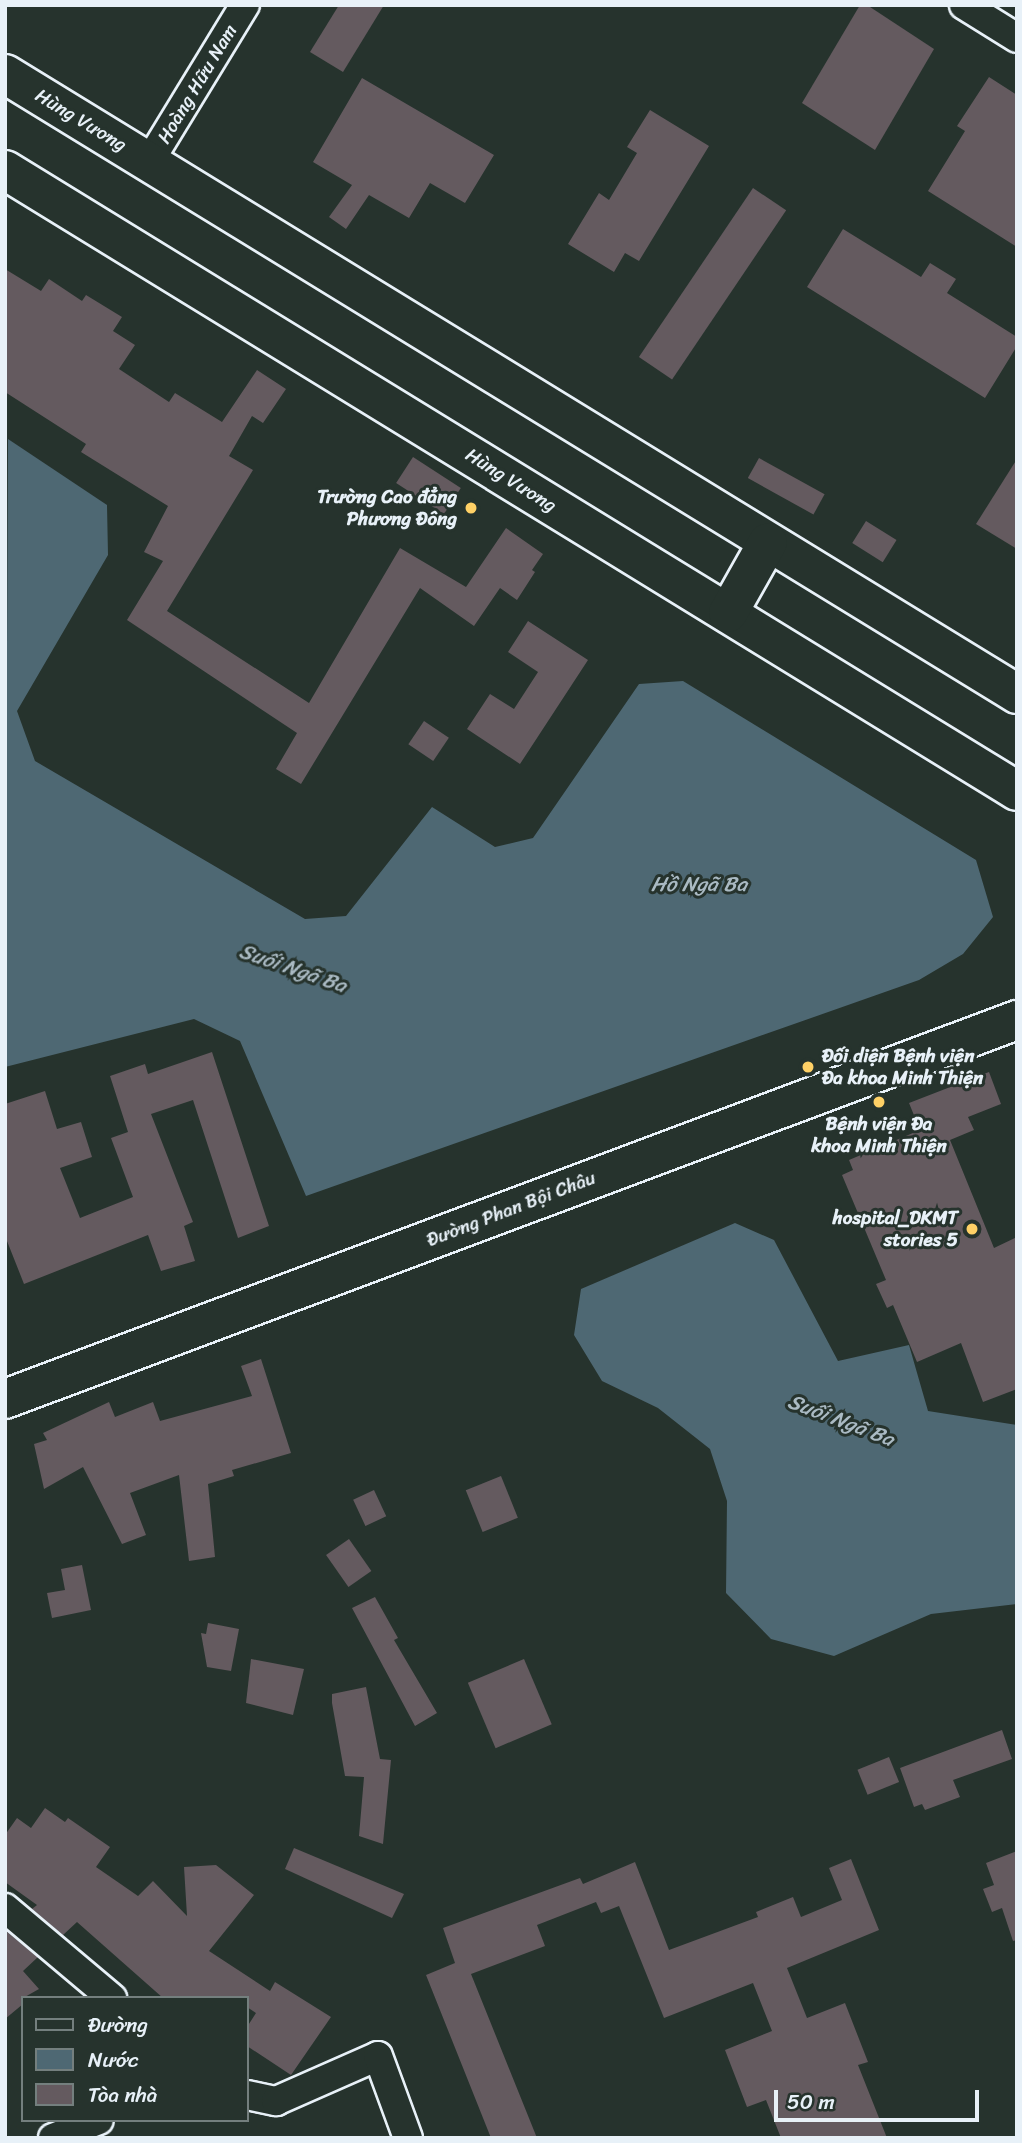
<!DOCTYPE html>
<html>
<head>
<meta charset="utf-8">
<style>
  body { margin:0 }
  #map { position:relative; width:1022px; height:2143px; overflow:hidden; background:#26332d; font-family:Sriracha,sans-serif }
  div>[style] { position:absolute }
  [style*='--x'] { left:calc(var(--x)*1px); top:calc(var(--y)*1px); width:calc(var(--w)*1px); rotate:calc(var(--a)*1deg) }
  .water>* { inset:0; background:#4e6873 }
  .building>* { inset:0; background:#645a5f; transform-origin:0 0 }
  .roads { filter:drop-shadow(2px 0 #e8f1f8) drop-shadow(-2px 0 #e8f1f8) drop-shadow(0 2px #e8f1f8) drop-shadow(0 -2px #e8f1f8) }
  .street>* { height:28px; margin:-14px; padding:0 14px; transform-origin:14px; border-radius:14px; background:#26332d }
  .secondary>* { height:38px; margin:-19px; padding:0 19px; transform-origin:19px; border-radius:19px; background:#26332d }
  .primary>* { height:38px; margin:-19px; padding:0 19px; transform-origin:19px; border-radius:19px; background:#26332d }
  .dots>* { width:19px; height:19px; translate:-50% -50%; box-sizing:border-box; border:4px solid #26332d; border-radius:50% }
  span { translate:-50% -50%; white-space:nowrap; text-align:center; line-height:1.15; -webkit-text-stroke:6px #26332d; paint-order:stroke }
  .street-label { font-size:19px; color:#e8f1f8 }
  .poi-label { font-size:19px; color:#e8f1f8; font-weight:700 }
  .right { translate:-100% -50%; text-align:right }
  .left { translate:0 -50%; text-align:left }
  .water-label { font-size:21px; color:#aabac3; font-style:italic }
  .frame { position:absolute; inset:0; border:7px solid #e8f1f8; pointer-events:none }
  .legend { position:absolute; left:21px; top:1996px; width:228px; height:126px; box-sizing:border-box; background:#26332d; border:2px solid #747f7e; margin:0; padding:9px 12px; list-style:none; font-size:21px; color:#e8f1f8 }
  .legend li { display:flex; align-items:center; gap:14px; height:35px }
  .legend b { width:35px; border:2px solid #747f7e }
  .scale { position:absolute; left:774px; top:2090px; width:205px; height:32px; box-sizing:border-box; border:4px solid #e8f1f8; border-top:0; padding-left:9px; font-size:21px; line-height:24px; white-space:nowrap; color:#e8f1f8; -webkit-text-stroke:5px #26332d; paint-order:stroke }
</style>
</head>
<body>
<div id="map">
  <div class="water">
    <i style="clip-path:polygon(8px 439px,107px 505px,108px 555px,17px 711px,35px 761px,305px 919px,346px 916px,432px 807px,495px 847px,533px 838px,639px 684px,683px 681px,976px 860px,993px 917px,963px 954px,919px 980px,306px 1196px,240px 1041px,194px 1019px,5px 1067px)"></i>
    <i style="clip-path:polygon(735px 1223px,774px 1240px,838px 1361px,909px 1345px,928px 1411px,1017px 1425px,1017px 1604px,931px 1614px,834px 1656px,771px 1639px,726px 1593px,727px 1501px,710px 1449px,658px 1408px,602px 1381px,574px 1335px,581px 1289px)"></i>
  </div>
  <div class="building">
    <i style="clip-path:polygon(339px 5px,384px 5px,343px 72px,310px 52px)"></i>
    <i style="clip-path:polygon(860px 5px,867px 5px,934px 49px,875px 150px,802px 103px)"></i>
    <i style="clip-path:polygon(989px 77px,1017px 95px,1017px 247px,928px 191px,965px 131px,957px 126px)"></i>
    <i style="clip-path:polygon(362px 78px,494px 155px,465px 203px,430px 183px,409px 218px,369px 195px,346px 229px,329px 217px,352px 185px,313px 162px)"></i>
    <i style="clip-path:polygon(650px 110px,709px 146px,639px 261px,625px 253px,614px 272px,568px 244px,599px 193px,609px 200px,637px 153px,627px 147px)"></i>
    <i style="left:753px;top:188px;width:40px;height:204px;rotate:34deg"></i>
    <i style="clip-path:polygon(843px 229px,921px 277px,930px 263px,956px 279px,947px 293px,1017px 337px,1017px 346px,985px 398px,807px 287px)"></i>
    <i style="clip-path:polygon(5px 269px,41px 291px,49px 279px,82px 301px,86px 295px,122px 317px,113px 331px,135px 345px,119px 369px,169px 402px,175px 393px,222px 422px,257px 370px,286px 389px,263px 423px,252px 416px,229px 456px,253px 470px,167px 611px,309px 703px,400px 548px,466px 587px,506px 528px,543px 554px,532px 570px,535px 572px,517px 600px,500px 588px,474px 626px,420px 588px,301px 784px,276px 769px,297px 733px,127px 620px,163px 561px,144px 552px,168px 506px,81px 452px,86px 444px,5px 392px)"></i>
    <i style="left:413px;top:457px;width:57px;height:31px;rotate:33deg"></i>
    <i style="left:759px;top:458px;width:75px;height:23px;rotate:29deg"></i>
    <i style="clip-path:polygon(1017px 459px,1017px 549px,976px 524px)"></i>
    <i style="left:866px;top:521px;width:36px;height:26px;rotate:32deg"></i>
    <i style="clip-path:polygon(528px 621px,588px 660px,520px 764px,467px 729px,490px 694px,514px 709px,538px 672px,508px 652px)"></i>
    <i style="left:424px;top:721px;width:30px;height:28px;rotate:34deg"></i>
    <i style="clip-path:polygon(212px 1052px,269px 1226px,238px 1238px,193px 1100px,151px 1114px,193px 1222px,184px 1226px,195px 1261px,161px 1271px,148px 1235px,24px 1284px,5px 1236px,5px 1104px,45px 1091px,57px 1129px,81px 1122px,92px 1157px,60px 1168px,80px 1218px,133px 1197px,111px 1138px,128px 1132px,110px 1076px,145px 1064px,148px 1074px)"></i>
    <i style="clip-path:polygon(989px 1072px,1001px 1104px,968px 1117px,974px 1130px,950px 1140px,994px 1248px,1017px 1237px,1017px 1389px,983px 1402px,961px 1343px,917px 1362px,893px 1305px,887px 1308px,876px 1284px,886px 1280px,842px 1175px,853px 1170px,849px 1160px,920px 1130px,909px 1103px)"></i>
    <i style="clip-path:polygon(261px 1359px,291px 1453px,232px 1470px,234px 1476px,208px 1484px,215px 1557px,189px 1561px,179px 1475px,130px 1493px,146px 1535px,122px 1544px,83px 1467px,44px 1489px,34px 1444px,47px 1440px,43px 1433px,109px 1402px,115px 1417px,153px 1402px,160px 1421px,252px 1396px,241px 1366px)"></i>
    <i style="left:501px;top:1476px;width:45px;height:38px;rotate:68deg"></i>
    <i style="left:374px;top:1490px;width:29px;height:23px;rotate:65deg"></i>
    <i style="left:349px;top:1539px;width:39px;height:28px;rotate:55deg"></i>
    <i style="clip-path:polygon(82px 1565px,91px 1610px,52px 1618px,47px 1593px,65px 1590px,61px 1569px)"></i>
    <i style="clip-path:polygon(375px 1597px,398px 1638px,394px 1640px,437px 1713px,415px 1726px,352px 1608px)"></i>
    <i style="clip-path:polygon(208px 1623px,239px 1629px,231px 1671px,207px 1667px,201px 1633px,206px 1634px)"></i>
    <i style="clip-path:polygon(251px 1659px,304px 1669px,293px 1715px,246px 1703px)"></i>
    <i style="left:524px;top:1659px;width:71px;height:61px;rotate:67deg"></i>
    <i style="clip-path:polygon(366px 1687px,380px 1759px,391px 1760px,383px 1844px,359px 1836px,364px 1777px,345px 1776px,332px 1703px,332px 1694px)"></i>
    <i style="clip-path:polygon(1002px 1730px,1012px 1759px,953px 1780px,960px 1797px,925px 1810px,922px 1804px,914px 1807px,900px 1768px)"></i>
    <i style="left:889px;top:1757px;width:27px;height:34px;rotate:68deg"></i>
    <i style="clip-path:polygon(45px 1808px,65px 1822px,68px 1818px,110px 1847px,96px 1867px,138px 1896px,153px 1881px,187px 1916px,184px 1867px,216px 1865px,254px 1895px,209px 1951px,270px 1991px,275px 1982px,331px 2017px,291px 2075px,247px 2046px,247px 2027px,256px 2013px,247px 2007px,247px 1998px,163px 1998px,77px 1922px,63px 1935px,32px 1909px,37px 1905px,5px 1882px,5px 1835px,17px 1818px,31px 1828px)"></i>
    <i style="clip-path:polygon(294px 1848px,404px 1894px,392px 1918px,285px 1869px)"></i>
    <i style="clip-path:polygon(1017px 1851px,1017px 1940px,1013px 1941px,1002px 1908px,992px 1912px,983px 1889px,994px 1885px,986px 1863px)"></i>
    <i style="clip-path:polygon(851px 1859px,879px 1930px,787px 1968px,807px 2018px,845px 2003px,868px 2062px,858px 2065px,887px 2138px,781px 2138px,766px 2100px,747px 2107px,725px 2050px,772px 2031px,753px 1983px,664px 2018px,619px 1906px,601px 1913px,596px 1902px,537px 1925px,545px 1946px,471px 1974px,537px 2138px,491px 2138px,426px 1975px,455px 1963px,443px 1928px,580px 1878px,583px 1884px,635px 1862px,669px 1950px,758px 1917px,756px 1912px,793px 1897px,801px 1917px,842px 1900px,829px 1868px)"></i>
    <i style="clip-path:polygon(7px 1932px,38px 1957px,23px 1971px,39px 1989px,23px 1998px,23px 2004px,5px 2019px)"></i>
  </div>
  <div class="roads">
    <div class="street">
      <i style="--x:964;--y:5;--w:62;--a:31.9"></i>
      <i style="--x:149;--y:162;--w:184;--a:-58.6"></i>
      <i style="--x:5;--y:1908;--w:140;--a:40.1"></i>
      <i style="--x:247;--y:2095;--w:30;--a:12"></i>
      <i style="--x:276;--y:2101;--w:111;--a:-23.8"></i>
      <i style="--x:378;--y:2056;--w:87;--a:69.9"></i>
      <i style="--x:53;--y:2138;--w:49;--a:-21.4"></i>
    </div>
    <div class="secondary">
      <i style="--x:5;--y:74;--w:1187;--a:31.49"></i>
      <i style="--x:5;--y:170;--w:1187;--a:31.53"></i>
      <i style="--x:728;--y:613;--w:81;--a:-60.6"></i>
    </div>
    <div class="primary">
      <i style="--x:5;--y:1399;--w:1081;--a:-20.53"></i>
    </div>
  </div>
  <div class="dots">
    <i style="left:471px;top:508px;background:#ffd166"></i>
    <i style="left:808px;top:1067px;background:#ffd166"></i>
    <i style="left:879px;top:1102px;background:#ffd166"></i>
    <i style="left:972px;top:1229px;background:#ffd166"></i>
  </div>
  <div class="street-label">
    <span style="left:197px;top:84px;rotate:-59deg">Hoàng Hữu Nam</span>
    <span style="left:81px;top:120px;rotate:31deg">Hùng Vương</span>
    <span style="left:511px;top:480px;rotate:32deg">Hùng Vương</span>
    <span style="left:511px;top:1209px;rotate:-21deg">Đường Phan Bội Châu</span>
  </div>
  <div class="poi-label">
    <span class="right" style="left:457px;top:508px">Trường Cao đẳng<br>Phương Đông</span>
    <span class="left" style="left:822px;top:1067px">Đối diện Bệnh viện<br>Đa khoa Minh Thiện</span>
    <span style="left:879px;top:1135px">Bệnh viện Đa<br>khoa Minh Thiện</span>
    <span class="right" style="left:958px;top:1229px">hospital_DKMT<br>stories 5</span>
  </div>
  <div class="water-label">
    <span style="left:699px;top:884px">Hồ Ngã Ba</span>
    <span style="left:293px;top:968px;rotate:19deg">Suối Ngã Ba</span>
    <span style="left:841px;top:1420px;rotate:21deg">Suối Ngã Ba</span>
  </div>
  <div class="frame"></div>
  <ul class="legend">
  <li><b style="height:9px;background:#26332d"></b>Đường</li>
  <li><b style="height:19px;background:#4e6873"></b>Nước</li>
  <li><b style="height:19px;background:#645a5f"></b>Tòa nhà</li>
  </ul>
  <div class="scale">50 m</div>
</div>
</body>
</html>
